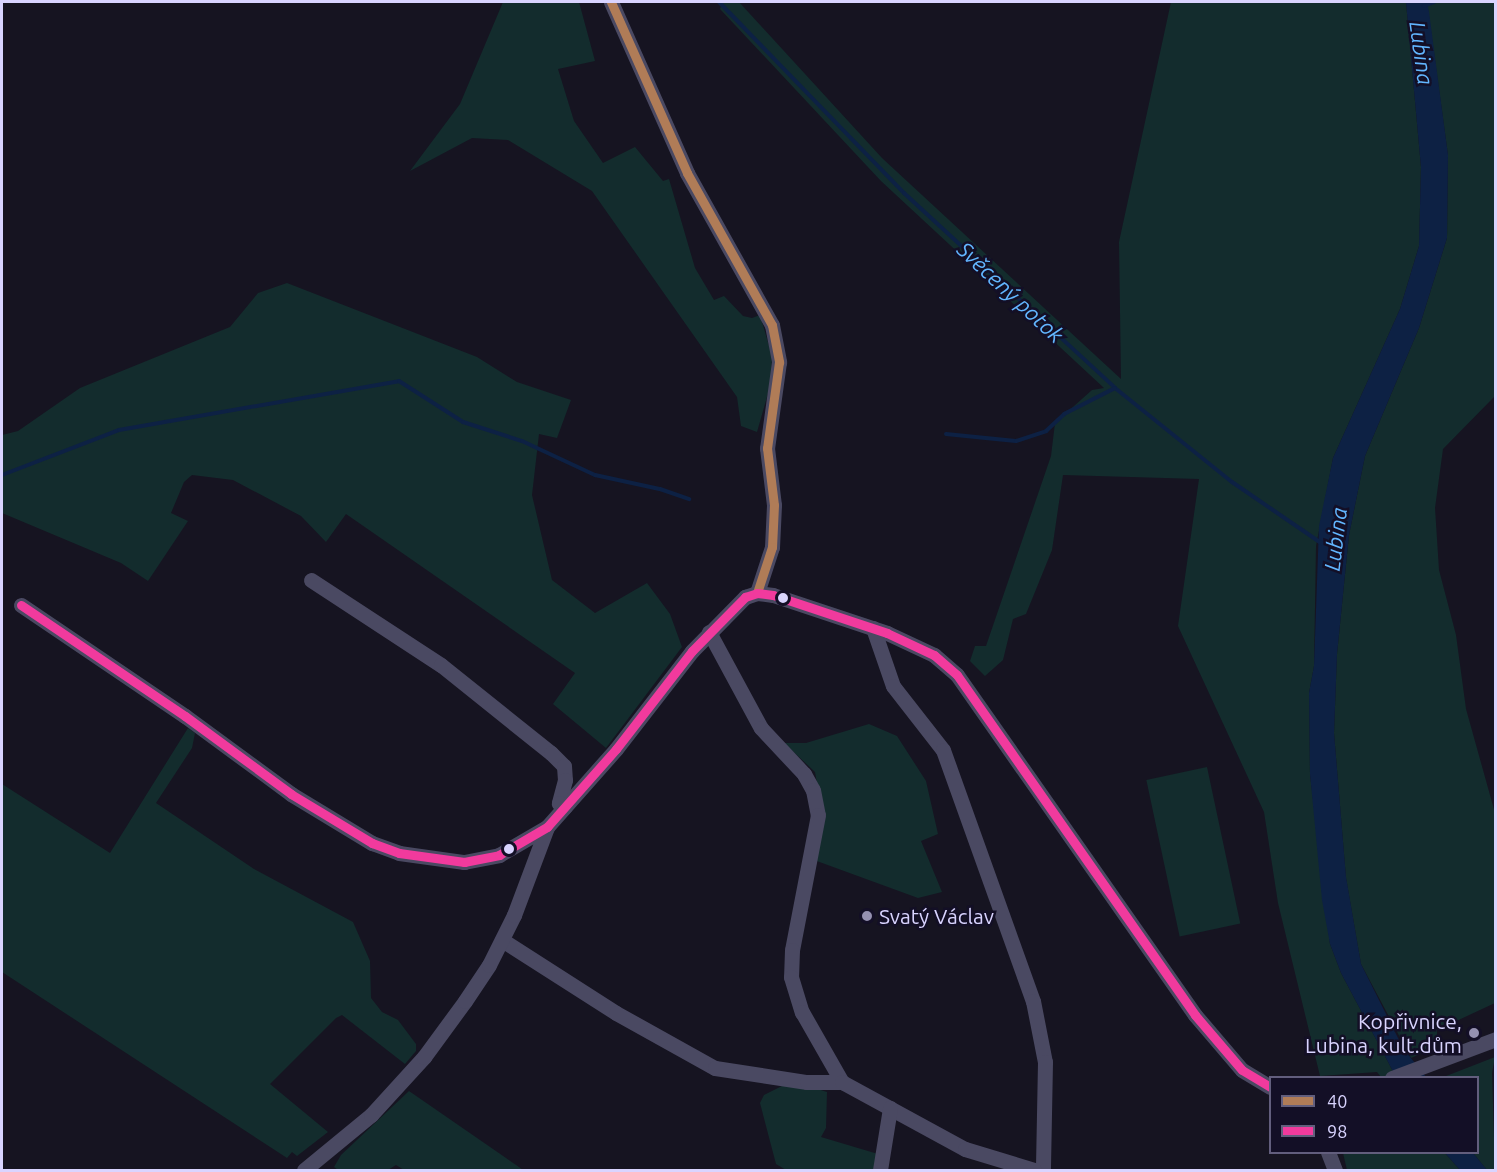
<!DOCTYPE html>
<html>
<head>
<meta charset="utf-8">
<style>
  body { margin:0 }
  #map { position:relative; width:1497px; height:1172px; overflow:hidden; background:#161421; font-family:Ubuntu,sans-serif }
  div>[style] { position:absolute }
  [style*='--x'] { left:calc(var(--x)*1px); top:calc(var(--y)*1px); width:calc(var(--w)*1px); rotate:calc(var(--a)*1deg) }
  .green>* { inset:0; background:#132c2d; transform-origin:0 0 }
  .water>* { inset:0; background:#0d2144 }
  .stream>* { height:4px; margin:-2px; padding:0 2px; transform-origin:2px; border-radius:2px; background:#0d2144 }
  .minor>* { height:15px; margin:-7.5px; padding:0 7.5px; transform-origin:7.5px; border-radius:7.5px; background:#4a4962 }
  .bus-1>* { height:9px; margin:-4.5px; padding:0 4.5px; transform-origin:4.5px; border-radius:4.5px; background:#b07c57 }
  .bus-2>* { height:9px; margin:-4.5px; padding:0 4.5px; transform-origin:4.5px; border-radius:4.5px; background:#f13a9d }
  .dots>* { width:16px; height:16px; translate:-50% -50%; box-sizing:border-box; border:3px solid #130f26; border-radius:50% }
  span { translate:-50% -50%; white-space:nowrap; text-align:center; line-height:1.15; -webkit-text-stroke:5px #130f26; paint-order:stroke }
  .poi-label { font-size:21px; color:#d9d4ff }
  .left { translate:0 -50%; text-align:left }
  .right { translate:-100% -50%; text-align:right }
  .water-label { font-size:22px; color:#62b6ff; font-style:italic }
  .frame { position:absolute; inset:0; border:3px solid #d9d4ff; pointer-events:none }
  .legend { position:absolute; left:1269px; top:1076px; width:210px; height:78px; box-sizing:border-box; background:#130f26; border:2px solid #625e7d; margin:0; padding:8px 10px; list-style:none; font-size:18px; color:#d9d4ff }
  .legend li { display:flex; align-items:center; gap:12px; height:30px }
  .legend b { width:30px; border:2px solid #625e7d }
</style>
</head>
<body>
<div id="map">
  <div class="green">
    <i style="clip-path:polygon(503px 2px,579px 2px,595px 61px,558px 69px,574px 121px,603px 163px,635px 147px,663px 181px,669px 179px,695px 268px,714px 300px,724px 296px,743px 316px,752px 318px,760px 315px,772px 356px,771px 383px,757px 432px,741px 426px,737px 397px,592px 191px,508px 140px,472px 138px,410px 171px,460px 104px)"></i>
    <i style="clip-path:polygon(722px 2px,739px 2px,882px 158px,1121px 379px,1119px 242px,1171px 2px,1406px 2px,1421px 167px,1419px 246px,1400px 309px,1333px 458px,1316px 546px,1314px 666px,1309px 693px,1310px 774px,1330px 944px,1341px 973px,1396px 1077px,1381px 1077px,1377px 1072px,1320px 1076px,1278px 903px,1264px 812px,1178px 626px,1199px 479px,1063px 475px,1052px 550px,1026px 614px,1013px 619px,1003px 660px,985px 676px,970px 661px,975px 646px,986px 646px,1051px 456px,1055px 423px,1092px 390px,1104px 388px,881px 181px,720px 9px)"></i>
    <i style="clip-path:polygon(1427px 2px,1495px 2px,1495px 396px,1443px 449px,1435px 508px,1439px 570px,1456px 635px,1466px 709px,1495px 813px,1495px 1003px,1437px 1030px,1437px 1047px,1411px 1058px,1361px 964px,1346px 878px,1334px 733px,1337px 654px,1349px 535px,1365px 456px,1419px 328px,1447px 238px,1448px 155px)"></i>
    <i style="clip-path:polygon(287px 283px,477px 357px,517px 382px,571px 400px,557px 438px,539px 434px,532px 495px,552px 580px,595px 613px,647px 583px,670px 614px,682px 647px,606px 748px,553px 704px,575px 673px,346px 514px,326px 542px,301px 516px,233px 480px,192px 475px,184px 482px,171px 513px,188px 521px,148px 581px,121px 563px,2px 513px,2px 435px,18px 431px,80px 388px,230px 327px,258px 293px)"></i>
    <i style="clip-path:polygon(869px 724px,897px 736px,926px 781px,938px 834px,921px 841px,942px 892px,918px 898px,814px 860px,823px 817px,815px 772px,784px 743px,806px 743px)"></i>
    <i style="clip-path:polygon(188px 728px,195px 733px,192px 748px,156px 803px,254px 869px,353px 922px,370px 961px,371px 998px,382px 1012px,398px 1020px,416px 1044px,416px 1051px,405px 1064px,342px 1015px,336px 1018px,270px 1084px,328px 1132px,297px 1156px,292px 1152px,287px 1158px,2px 972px,2px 784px,110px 853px)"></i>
    <i style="left:1207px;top:767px;width:160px;height:62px;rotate:78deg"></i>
    <i style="clip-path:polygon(1495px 1057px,1492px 1073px,1495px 1170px,1487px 1170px,1473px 1153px,1478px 1152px,1478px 1078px,1441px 1078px)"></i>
    <i style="clip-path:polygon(792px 1081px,827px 1092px,826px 1128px,821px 1137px,878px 1154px,876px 1170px,786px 1170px,776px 1164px,760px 1103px,764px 1095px)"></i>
    <i style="clip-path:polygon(409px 1091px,519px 1167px,523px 1170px,404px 1170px,396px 1165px,388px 1170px,338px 1170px,334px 1167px,341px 1155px)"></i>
    <i style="clip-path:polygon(1343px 1153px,1445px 1153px,1460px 1170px,1347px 1170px)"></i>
  </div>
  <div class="water">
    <i style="clip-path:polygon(1406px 2px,1427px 2px,1429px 12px,1448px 155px,1447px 238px,1419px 328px,1365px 456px,1349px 535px,1337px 654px,1334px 733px,1346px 877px,1361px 964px,1403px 1048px,1426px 1077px,1396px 1077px,1341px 973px,1330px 944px,1322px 900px,1310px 774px,1309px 693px,1314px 666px,1319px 526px,1333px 458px,1400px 309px,1419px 246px,1421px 167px)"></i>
    <i style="clip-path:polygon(1445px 1153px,1473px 1153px,1487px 1170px,1460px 1170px)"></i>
  </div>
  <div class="stream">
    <i style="--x:719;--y:2;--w:266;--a:45.9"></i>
    <i style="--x:904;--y:193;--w:287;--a:42.7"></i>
    <i style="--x:1115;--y:388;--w:150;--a:38.8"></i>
    <i style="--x:1232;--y:482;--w:108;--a:34.4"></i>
    <i style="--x:1424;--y:6;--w:11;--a:-22"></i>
    <i style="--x:946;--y:434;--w:70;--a:5.7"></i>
    <i style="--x:1016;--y:441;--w:32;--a:-18"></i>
    <i style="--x:1046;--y:431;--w:25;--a:-43"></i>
    <i style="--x:1064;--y:414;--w:57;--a:-27"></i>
    <i style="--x:2;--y:475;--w:125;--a:-21"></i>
    <i style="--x:119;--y:430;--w:284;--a:-9.9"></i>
    <i style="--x:399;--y:381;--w:76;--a:32.6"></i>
    <i style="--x:463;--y:422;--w:62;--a:17.9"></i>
    <i style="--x:522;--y:441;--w:81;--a:25"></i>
    <i style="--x:595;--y:475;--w:66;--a:12.2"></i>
    <i style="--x:660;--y:489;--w:31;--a:19"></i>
  </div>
  <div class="minor">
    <i style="--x:611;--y:2;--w:187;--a:66"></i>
    <i style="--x:687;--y:173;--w:174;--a:60.8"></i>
    <i style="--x:772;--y:325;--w:38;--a:79"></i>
    <i style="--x:779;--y:362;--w:87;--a:97.9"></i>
    <i style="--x:767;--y:448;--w:57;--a:83"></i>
    <i style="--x:774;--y:505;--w:42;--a:92.7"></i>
    <i style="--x:772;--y:547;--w:48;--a:108.1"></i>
    <i style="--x:311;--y:580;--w:155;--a:33.2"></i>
    <i style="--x:441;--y:665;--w:141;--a:38.7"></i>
    <i style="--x:551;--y:753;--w:18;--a:45"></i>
    <i style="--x:564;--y:766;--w:14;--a:86"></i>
    <i style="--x:565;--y:780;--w:24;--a:105"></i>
    <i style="--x:559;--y:803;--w:7;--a:34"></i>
    <i style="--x:21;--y:605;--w:198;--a:34.1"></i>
    <i style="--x:185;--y:716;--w:132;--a:36.3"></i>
    <i style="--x:291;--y:794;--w:95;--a:31.2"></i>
    <i style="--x:372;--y:843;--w:29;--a:20"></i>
    <i style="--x:399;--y:853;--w:66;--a:7.9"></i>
    <i style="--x:464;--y:862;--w:36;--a:-11"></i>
    <i style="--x:499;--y:855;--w:56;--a:-30.3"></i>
    <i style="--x:547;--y:827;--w:104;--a:-48.5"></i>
    <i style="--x:616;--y:749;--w:124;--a:-52.2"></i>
    <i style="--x:692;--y:651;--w:76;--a:-45.5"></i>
    <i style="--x:745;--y:597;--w:13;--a:-18"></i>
    <i style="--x:757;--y:593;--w:16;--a:7"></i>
    <i style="--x:773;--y:595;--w:120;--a:18.4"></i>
    <i style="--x:887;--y:633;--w:52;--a:25.1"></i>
    <i style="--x:934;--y:655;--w:30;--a:41"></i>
    <i style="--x:957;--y:675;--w:415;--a:55"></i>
    <i style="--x:1195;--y:1015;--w:72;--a:49.5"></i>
    <i style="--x:1242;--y:1070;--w:33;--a:31"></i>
    <i style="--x:873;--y:628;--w:61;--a:71"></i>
    <i style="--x:893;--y:686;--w:81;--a:52"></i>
    <i style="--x:943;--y:750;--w:267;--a:70.3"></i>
    <i style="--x:1033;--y:1001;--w:62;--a:78.9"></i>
    <i style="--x:1045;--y:1062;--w:108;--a:91.1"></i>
    <i style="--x:709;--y:632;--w:109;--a:61.6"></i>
    <i style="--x:761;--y:728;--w:63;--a:46.9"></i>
    <i style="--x:804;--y:774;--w:18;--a:61"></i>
    <i style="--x:813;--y:790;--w:25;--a:79"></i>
    <i style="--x:818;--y:815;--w:137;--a:100.9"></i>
    <i style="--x:792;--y:950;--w:27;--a:92"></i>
    <i style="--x:791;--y:977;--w:37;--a:73"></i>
    <i style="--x:802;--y:1012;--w:81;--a:60.3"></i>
    <i style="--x:502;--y:940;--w:135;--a:32.6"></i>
    <i style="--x:616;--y:1013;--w:113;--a:29.1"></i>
    <i style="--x:715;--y:1068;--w:93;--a:8.7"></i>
    <i style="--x:807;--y:1082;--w:35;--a:0"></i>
    <i style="--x:842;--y:1082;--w:140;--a:28.6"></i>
    <i style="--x:965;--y:1149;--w:72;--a:16.9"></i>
    <i style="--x:1392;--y:1078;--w:111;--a:-20.6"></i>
    <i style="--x:1328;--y:1152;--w:19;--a:69"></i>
    <i style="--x:304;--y:1170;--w:87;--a:-39.4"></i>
    <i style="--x:371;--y:1115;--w:79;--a:-47.6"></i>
    <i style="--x:424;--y:1057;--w:69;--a:-53.8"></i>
    <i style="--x:465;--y:1001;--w:43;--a:-56.3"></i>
    <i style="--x:489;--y:965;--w:56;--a:-63.4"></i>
    <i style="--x:514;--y:915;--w:94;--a:-69.4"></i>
    <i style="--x:880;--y:1170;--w:63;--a:-80.8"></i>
  </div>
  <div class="bus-1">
    <i style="--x:611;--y:2;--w:187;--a:66"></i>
    <i style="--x:687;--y:173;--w:174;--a:60.8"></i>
    <i style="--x:772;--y:325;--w:38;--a:79"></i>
    <i style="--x:779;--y:362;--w:87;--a:97.9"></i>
    <i style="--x:767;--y:448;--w:57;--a:83"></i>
    <i style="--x:774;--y:505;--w:42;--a:92.7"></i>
    <i style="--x:772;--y:547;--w:48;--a:108.1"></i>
  </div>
  <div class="bus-2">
    <i style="--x:21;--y:605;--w:198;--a:34.1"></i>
    <i style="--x:185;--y:716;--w:132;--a:36.3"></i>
    <i style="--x:291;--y:794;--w:95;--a:31.2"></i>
    <i style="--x:372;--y:843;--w:29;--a:20"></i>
    <i style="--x:399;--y:853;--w:66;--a:7.9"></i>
    <i style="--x:464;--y:862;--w:36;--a:-11"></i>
    <i style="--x:499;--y:855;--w:56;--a:-30.3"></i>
    <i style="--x:547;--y:827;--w:104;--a:-48.5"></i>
    <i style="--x:616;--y:749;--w:124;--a:-52.2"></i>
    <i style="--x:692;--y:651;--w:76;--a:-45.5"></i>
    <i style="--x:745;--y:597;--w:13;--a:-18"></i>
    <i style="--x:757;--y:593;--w:16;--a:7"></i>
    <i style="--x:773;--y:595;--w:120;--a:18.4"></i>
    <i style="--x:887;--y:633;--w:52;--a:25.1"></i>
    <i style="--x:934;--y:655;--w:30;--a:41"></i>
    <i style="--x:957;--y:675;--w:415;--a:55"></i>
    <i style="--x:1195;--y:1015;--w:72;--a:49.5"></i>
    <i style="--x:1242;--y:1070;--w:33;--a:31"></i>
  </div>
  <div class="dots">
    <i style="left:783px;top:598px;background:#d9d4ff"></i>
    <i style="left:509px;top:849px;background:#d9d4ff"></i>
    <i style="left:867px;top:916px;background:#9591b1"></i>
    <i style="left:1474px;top:1033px;background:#9591b1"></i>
  </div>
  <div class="poi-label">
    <span class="left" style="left:879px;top:916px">Svatý Václav</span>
    <span class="right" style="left:1462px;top:1033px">Kopřivnice,<br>Lubina, kult.dům</span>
  </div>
  <div class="water-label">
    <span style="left:1422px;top:53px;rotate:82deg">Lubina</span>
    <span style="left:1011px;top:292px;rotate:43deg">Svěcený potok</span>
    <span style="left:1335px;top:539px;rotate:-83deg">Lubina</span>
  </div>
  <div class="frame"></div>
  <ul class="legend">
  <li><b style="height:8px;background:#b07c57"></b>40</li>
  <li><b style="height:8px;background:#f13a9d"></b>98</li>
  </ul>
</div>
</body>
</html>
